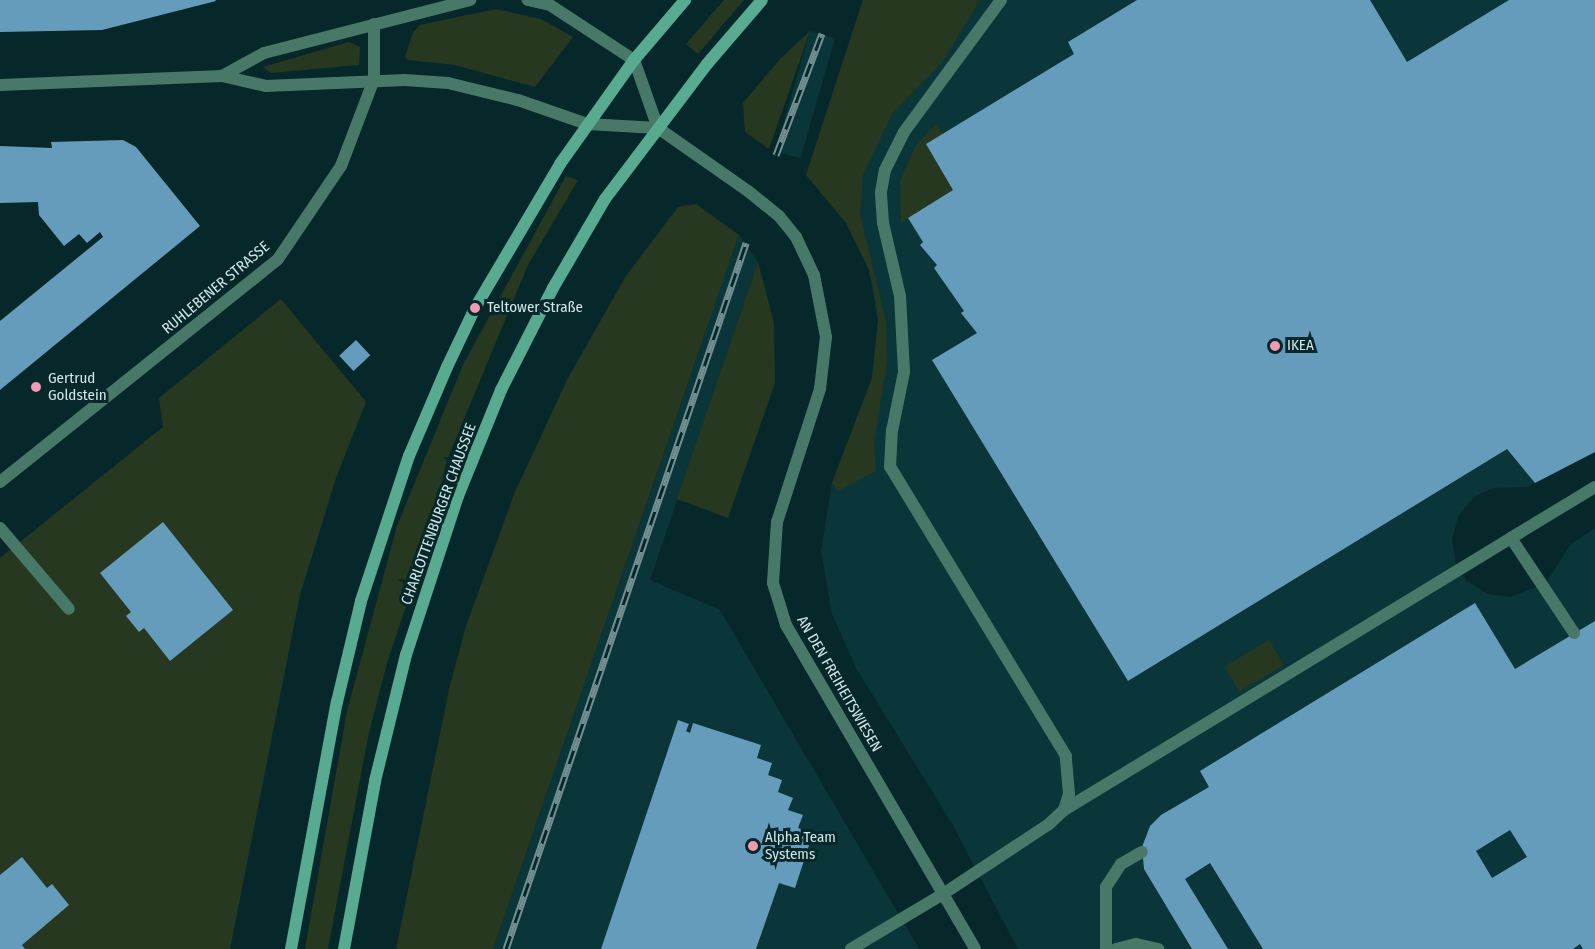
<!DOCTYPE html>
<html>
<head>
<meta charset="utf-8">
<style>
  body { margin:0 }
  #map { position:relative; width:1595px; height:949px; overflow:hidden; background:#07282a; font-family:"Fira Sans Condensed",sans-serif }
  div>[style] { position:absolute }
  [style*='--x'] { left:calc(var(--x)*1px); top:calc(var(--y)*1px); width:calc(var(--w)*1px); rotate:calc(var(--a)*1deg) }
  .built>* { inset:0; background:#0a3639; transform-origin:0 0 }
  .green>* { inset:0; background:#273821; transform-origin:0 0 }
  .building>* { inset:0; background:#659cbb; transform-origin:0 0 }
  .service>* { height:12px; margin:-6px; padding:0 6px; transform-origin:6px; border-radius:6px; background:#487968 }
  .pedestrian>* { height:12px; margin:-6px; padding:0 6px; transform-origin:6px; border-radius:6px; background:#487968 }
  .minor>* { height:12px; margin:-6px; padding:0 6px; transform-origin:6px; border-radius:6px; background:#487968 }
  .tertiary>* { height:12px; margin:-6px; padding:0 6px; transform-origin:6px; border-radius:6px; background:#487968 }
  .secondary>* { height:12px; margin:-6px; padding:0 6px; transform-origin:6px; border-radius:6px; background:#58ab90 }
  .rail>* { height:7px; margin-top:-3.5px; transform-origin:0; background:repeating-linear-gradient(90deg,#07282a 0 14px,#748f91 0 28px); box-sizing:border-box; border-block:2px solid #748f91 }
  .minor-bridge>* { height:12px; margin:-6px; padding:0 6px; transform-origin:6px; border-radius:6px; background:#487968 }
  .dots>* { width:16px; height:16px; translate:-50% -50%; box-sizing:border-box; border:3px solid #07282a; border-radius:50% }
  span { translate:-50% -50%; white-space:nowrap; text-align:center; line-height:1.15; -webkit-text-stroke:6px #07282a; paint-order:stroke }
  .street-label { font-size:15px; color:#d0e6e8 }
  .poi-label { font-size:15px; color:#d0e6e8 }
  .left { translate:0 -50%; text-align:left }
</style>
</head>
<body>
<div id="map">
  <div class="built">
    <i style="clip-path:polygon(863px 0,1595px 0,1595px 452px,1527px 487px,1494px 488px,1475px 496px,1458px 516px,1452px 540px,1456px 564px,1467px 581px,1488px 594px,1511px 597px,1546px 583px,1571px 544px,1595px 528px,1595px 949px,1018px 949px,951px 822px,856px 668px,832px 614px,821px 551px,832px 483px,872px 378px,878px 321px,869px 270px,847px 223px,806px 175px)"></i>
    <i style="left:810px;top:31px;width:26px;height:125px;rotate:16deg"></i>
    <i style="clip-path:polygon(739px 235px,758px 262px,650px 580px,720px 610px,919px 949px,493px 949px)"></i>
  </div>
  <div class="green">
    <i style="clip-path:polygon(724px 0,744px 0,698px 54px,686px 44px)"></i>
    <i style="clip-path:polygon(863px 0,980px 0,942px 62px,892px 114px,863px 175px,860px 214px,886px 322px,887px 362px,874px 442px,876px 471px,838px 491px,832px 483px,872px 378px,878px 321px,875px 295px,869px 270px,846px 223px,806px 175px)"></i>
    <i style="clip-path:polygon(496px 9px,541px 19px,573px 37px,535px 87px,455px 65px,408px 60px,405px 57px,413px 32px,420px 25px)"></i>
    <i style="clip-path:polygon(810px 31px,769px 149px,745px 132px,743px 103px,781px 58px)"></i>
    <i style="clip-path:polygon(349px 42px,360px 47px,359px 65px,271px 73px,263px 67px)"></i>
    <i style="clip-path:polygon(936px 124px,943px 134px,926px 144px,953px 190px,901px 223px,900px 181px,915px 147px)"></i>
    <i style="clip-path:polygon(566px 176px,578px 180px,528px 265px,447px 460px,429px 537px,387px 663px,368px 737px,328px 949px,305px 949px,347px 711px,397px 526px,463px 365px)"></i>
    <i style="clip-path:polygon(696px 204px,739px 235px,493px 949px,396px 949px,450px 685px,466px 626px,515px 492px,568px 378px,626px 276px,678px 207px)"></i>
    <i style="clip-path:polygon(758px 262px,774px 323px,775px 383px,728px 518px,677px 499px)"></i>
    <i style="clip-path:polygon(281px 299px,366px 402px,336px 478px,300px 595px,230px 949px,0 949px,0 558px,163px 427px,159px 398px)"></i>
    <i style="left:1269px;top:640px;width:29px;height:52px;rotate:59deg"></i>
  </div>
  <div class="building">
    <i style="clip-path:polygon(0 0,215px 0,216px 1px,102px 30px,0 32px)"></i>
    <i style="clip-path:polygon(1137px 0,1370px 0,1407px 62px,1509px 0,1595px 0,1595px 452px,1535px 483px,1507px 449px,1128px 681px,932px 360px,977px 333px,961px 313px,964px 311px,934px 268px,937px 265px,920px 245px,923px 242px,908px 218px,953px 190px,926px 144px,1074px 54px,1068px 42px)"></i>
    <i style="clip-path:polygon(123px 140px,136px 147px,200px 226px,0 390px,0 321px,103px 237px,100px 232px,87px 243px,79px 234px,64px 246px,39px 215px,38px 202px,0 203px,0 146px,52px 148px,51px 142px)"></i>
    <i style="left:356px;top:340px;width:21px;height:23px;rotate:47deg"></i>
    <i style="clip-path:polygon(163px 522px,233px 610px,170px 661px,144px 628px,139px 632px,126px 616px,131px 612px,100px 573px)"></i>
    <i style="clip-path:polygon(evenodd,1475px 603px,1515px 669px,1595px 621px,1595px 949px,1583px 949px,1580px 944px,1573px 949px,1263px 949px,1210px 863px,1185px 879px,1228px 949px,1192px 949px,1144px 869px,1142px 847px,1150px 826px,1161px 815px,1209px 787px,1200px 771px,1475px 603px,1510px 830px,1527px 857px,1492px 878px,1476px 851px,1510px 830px)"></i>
    <i style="clip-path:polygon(678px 720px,689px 724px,686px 731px,690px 733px,693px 723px,761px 745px,757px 758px,772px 763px,768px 775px,782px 780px,778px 792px,793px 798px,788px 810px,803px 815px,798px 828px,813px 833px,795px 888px,779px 883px,756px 949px,601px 949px)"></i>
    <i style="clip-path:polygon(22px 857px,47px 888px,52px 884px,69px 905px,22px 945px,25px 949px,0 949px,0 875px)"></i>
  </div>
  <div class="service">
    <i style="--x:0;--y:528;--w:106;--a:49.6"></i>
    <i style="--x:1511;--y:538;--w:114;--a:56.4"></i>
    <i style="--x:851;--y:949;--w:107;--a:-30.9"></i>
    <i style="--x:943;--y:894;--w:127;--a:-33.4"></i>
    <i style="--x:1049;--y:824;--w:21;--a:-43"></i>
    <i style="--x:1064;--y:810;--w:17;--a:-73"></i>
    <i style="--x:1069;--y:794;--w:38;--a:-95"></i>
    <i style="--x:1066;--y:756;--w:338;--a:-121.3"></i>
    <i style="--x:890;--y:467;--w:36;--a:-87"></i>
    <i style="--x:892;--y:431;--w:60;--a:-78.5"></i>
    <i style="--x:904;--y:372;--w:76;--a:-93"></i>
    <i style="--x:900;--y:296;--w:75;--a:-103.1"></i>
    <i style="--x:883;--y:223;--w:31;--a:-94"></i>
    <i style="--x:881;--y:192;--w:22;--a:-80"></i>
    <i style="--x:885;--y:170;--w:42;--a:-63.4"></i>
    <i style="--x:904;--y:132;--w:164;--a:-53.7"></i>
    <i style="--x:1106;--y:949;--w:62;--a:-90"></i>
    <i style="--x:1106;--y:887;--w:27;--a:-57"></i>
    <i style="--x:1121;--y:864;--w:24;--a:-30"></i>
    <i style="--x:1116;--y:949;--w:21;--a:-14"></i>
    <i style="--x:1136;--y:944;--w:23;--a:13"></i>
  </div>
  <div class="pedestrian">
    <i style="--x:1064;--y:810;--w:523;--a:-31.32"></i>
  </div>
  <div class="minor">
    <i style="--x:658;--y:128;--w:110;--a:35"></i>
    <i style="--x:779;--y:216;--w:27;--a:51"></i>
    <i style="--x:796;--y:237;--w:42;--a:64.7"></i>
    <i style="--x:814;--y:275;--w:63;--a:79"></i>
    <i style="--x:826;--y:337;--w:52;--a:96.6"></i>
    <i style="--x:820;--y:389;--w:140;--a:107.9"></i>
    <i style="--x:777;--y:522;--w:61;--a:93.8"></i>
    <i style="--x:773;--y:583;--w:44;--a:72.8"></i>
    <i style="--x:786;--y:625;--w:374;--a:59.7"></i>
    <i style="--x:0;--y:482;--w:356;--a:-38.7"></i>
    <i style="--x:278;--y:259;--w:112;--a:-55.9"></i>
    <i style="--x:341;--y:166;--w:93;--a:-69.2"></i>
    <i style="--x:374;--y:79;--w:55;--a:-90"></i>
    <i style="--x:1511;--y:538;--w:98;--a:-31.3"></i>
  </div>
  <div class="tertiary">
    <i style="--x:222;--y:76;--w:48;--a:-28.7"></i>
    <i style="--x:264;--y:53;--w:213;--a:-14.4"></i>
    <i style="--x:0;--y:85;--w:222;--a:-2.3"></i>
    <i style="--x:222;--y:76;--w:45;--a:12.8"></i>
    <i style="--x:266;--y:86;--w:139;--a:-2.5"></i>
    <i style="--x:405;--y:80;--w:43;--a:4"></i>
    <i style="--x:448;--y:83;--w:72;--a:13.7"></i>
    <i style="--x:518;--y:100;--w:73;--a:19.2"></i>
    <i style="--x:587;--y:124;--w:71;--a:3.2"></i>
    <i style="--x:658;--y:128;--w:72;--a:-109.4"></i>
    <i style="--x:634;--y:60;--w:100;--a:-146.8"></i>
    <i style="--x:550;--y:5;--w:23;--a:-167"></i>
  </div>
  <div class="secondary">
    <i style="--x:291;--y:949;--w:251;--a:-79.5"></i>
    <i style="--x:337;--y:702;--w:104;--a:-76.6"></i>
    <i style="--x:361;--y:601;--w:153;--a:-71.7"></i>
    <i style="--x:409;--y:456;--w:97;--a:-66.9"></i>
    <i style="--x:447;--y:367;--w:65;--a:-64.6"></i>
    <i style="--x:475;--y:308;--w:167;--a:-59.4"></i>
    <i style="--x:560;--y:164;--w:128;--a:-54.6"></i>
    <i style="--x:634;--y:60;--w:79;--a:-49.6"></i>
    <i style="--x:344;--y:949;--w:171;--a:-79.5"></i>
    <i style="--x:375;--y:781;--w:130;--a:-76.2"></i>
    <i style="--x:406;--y:655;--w:167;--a:-71.9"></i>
    <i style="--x:458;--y:496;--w:114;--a:-67.9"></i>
    <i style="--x:501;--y:390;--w:114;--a:-63"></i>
    <i style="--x:553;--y:288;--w:103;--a:-59.7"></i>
    <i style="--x:605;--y:199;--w:169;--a:-52.9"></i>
    <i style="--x:707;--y:64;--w:84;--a:-49.3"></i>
  </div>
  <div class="rail">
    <i style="--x:776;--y:155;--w:130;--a:-69.3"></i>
    <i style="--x:506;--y:949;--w:746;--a:-71.22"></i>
  </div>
  <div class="minor-bridge">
    <i style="--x:748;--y:191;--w:40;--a:39"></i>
  </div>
  <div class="dots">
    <i style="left:475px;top:308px;background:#f19ab3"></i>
    <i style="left:1275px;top:346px;background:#f19ab3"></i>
    <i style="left:36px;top:387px;background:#f19ab3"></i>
    <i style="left:753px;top:846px;background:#f19ab3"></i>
  </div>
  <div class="street-label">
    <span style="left:216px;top:288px;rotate:-40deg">RUHLEBENER STRASSE</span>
    <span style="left:439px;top:514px;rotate:-70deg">CHARLOTTENBURGER CHAUSSEE</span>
    <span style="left:839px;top:684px;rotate:60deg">AN DEN FREIHEITSWIESEN</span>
  </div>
  <div class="poi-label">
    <span class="left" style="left:487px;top:308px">Teltower Straße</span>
    <span class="left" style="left:1287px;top:346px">IKEA</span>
    <span class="left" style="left:48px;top:387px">Gertrud<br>Goldstein</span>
    <span class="left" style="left:765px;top:846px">Alpha Team<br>Systems</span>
  </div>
</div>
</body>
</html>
